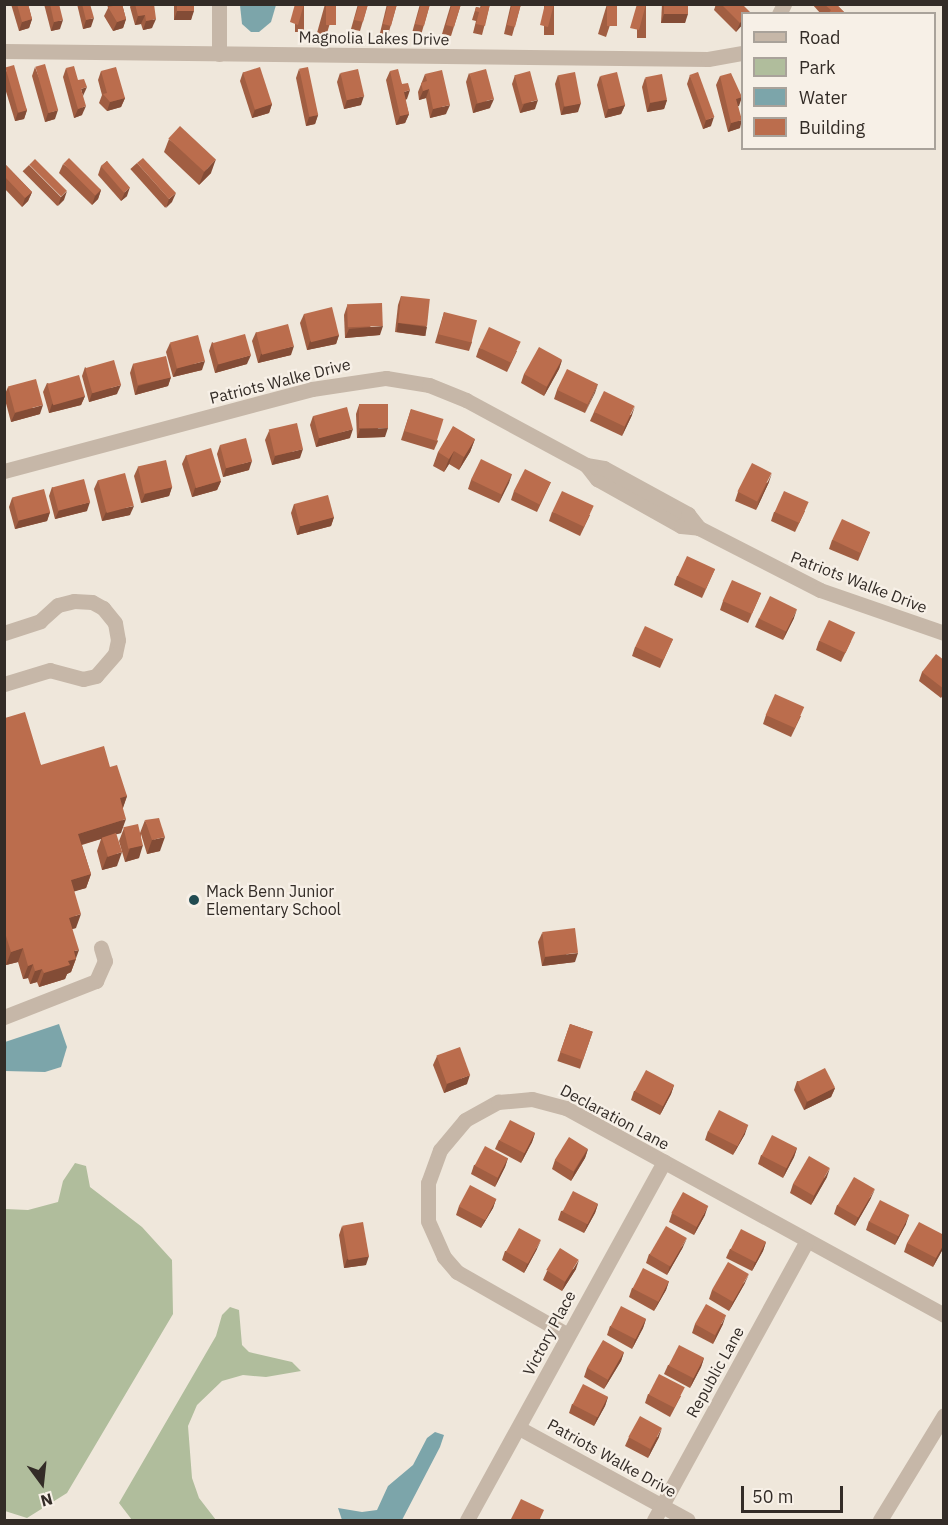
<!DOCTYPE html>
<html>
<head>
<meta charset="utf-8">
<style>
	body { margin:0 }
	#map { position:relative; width:948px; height:1525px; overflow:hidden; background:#efe7db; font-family:"IBM Plex Sans",sans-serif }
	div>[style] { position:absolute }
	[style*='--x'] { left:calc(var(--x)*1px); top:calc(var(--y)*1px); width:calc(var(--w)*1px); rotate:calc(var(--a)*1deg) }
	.green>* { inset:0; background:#b0bd9c }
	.water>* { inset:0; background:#7ca5aa }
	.minor>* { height:15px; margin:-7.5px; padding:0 7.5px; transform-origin:7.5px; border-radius:7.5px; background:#c6b7a8 }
	.wall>* { inset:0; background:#a15e42; transform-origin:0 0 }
	.shaded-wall>* { inset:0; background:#834c36; transform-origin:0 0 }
	.building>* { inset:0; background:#bb6d4d; transform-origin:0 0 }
	.dots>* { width:16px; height:16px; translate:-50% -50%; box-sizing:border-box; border:3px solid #f7f0e7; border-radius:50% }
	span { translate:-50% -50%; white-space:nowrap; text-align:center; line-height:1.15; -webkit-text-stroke:4.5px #f7f0e7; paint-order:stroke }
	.street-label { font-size:16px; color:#332c27 }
	.poi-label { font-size:16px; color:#332c27 }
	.left { translate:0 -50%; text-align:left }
	.frame { position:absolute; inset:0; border:6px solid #332c27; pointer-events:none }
	.legend { position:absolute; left:741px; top:12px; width:195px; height:138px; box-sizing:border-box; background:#f7f0e7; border:2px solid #a9a29a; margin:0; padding:8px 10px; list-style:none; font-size:18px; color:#332c27 }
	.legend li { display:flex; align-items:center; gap:12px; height:30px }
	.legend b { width:30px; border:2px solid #a9a29a }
	.north { position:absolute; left:12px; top:1453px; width:60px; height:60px; -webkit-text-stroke:4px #f7f0e7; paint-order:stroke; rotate:165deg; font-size:16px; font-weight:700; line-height:24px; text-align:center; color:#332c27 }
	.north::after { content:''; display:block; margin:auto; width:21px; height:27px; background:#332c27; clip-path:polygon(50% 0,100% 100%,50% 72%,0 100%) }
	.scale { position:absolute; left:741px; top:1486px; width:102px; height:27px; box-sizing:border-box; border:3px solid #332c27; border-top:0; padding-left:8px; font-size:18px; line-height:21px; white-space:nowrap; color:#332c27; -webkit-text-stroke:4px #f7f0e7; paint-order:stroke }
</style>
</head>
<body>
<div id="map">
	<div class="green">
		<div style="clip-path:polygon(75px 1163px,86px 1166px,90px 1187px,142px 1227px,172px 1260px,173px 1314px,67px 1493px,27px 1518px,5px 1511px,5px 1209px,28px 1210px,58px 1202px,63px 1181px)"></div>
		<div style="clip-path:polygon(230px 1307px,239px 1310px,242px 1345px,249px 1352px,292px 1362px,301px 1371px,266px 1377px,243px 1375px,222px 1381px,197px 1405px,188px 1426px,192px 1478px,199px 1498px,216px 1520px,132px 1520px,119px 1503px,216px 1336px,222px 1315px)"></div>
	</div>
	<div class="water">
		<div style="clip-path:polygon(240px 5px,240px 4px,276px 5px,271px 22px,259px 32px,251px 32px,242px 24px)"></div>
		<div style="clip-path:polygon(59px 1024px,67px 1047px,61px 1067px,45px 1072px,5px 1071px,5px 1042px)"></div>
		<div style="clip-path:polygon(435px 1432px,444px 1435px,440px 1447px,402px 1520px,342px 1520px,338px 1508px,362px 1512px,377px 1510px,388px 1486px,413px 1465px,427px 1438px)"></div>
	</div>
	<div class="minor">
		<div style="--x:219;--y:4;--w:50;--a:90"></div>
		<div style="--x:779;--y:14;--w:11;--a:-63"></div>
		<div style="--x:4;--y:51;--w:704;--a:0.65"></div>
		<div style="--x:708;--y:59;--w:35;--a:-10"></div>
		<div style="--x:586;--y:465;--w:18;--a:52"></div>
		<div style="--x:597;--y:479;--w:96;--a:29.2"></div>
		<div style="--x:681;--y:526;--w:18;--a:6"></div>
		<div style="--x:699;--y:528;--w:136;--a:27.1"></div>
		<div style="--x:820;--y:590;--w:131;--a:19.1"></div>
		<div style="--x:4;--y:471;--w:319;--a:-14.9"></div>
		<div style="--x:312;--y:389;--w:75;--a:-8.5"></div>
		<div style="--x:386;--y:378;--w:44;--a:9.2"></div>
		<div style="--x:429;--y:385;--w:40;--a:22"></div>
		<div style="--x:466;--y:400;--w:136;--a:28.4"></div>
		<div style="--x:586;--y:465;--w:18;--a:9"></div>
		<div style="--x:604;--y:468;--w:96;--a:28.7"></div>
		<div style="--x:688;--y:514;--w:18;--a:52"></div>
		<div style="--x:4;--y:633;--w:38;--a:-18"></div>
		<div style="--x:40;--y:621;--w:24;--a:-42"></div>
		<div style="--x:58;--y:605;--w:16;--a:-14"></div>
		<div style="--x:74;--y:601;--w:18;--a:3"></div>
		<div style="--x:92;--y:602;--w:13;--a:29"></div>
		<div style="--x:103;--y:608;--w:19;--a:51"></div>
		<div style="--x:115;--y:623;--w:17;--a:80"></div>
		<div style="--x:118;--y:640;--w:14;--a:102"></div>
		<div style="--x:115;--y:654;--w:29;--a:131"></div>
		<div style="--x:96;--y:676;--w:13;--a:167"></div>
		<div style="--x:83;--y:679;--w:34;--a:-165"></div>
		<div style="--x:50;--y:670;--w:48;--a:163.1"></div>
		<div style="--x:4;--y:1017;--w:99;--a:-21.4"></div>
		<div style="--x:96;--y:981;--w:22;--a:-66"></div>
		<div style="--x:105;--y:961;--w:14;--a:-107"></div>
		<div style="--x:568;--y:1335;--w:128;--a:-150.4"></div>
		<div style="--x:457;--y:1272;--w:20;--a:-131"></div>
		<div style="--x:444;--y:1257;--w:39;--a:-114"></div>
		<div style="--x:428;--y:1221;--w:38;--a:-90"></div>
		<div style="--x:428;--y:1183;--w:35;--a:-70"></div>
		<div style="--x:440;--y:1150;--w:39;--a:-50"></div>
		<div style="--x:465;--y:1120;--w:38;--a:-29"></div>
		<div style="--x:498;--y:1102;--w:34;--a:-5"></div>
		<div style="--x:532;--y:1099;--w:35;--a:15"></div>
		<div style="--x:566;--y:1108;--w:431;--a:28.7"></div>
		<div style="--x:519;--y:1428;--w:192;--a:28.6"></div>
		<div style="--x:467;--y:1520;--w:409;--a:-61.2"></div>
		<div style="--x:654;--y:1520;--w:318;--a:-61.3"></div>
		<div style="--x:880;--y:1520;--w:123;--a:-58.6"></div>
	</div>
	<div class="wall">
		<div style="clip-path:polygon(11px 4px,28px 4px,32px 19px,29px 28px,19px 31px)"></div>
		<div style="clip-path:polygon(44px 4px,59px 4px,60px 29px,51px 31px)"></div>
		<div style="clip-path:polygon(77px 4px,90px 4px,91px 27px,83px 29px)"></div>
		<div style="clip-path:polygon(107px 4px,122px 4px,126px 19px,123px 28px,113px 31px,104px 16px,108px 8px)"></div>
		<div style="clip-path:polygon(131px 4px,154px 4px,152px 28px,143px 30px,141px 24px,135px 25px,130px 7px)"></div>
		<div style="clip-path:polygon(174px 4px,194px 4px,191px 20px,174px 20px)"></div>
		<div style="left:295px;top:4px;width:9px;height:28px"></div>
		<div style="clip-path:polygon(325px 4px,336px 4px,326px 36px,317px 33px)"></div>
		<div style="clip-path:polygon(358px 4px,368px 4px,360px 31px,351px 29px)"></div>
		<div style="clip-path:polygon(387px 4px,397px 4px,388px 35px,380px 33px)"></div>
		<div style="clip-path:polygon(420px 4px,430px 4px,421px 35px,412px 33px)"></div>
		<div style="clip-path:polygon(451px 4px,461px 4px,451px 36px,442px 34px)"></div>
		<div style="clip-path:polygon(481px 4px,490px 4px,482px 35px,473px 33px,476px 21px,472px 20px,476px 7px,480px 8px)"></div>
		<div style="clip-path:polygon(511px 4px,521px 4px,512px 36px,504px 34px)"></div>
		<div style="left:544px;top:4px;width:10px;height:31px"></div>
		<div style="clip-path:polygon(607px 4px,617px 4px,606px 37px,598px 34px)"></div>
		<div style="left:637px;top:4px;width:9px;height:34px"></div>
		<div style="clip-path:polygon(662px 4px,688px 4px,685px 23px,661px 23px)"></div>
		<div style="clip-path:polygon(716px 4px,742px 4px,742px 25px,736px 32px,714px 10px)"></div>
		<div style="clip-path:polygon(812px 4px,836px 4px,846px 14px,821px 14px)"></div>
		<div style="clip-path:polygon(35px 67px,55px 119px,45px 122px,32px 76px)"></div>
		<div style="clip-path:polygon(5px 68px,27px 110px,24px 119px,15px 121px,4px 85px)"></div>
		<div style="clip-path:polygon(66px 68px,83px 96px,82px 115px,74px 118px,63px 77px)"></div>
		<div style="clip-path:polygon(299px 69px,318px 115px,315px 124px,306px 126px,296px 78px)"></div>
		<div style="clip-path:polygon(101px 71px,125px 98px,121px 107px,107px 111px,99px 103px,102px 95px,98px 80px)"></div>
		<div style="clip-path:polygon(390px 71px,402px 84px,407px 99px,405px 100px,409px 114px,405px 123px,396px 125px,386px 80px)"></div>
		<div style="clip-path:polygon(243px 72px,272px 104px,269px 113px,252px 118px,240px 81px)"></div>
		<div style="clip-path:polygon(340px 73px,361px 105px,344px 109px,337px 82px)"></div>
		<div style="clip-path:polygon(469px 73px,490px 108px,473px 113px,466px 82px)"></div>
		<div style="clip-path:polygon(425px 74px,446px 114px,430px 118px,426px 98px,419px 100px,418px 92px)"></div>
		<div style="clip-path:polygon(515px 75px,535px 109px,520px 113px,512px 84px)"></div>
		<div style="clip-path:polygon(558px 75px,578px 112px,561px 115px,555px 84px)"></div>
		<div style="clip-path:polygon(690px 75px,711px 126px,703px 129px,687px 84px)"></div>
		<div style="clip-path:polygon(600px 76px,625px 105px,621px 114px,605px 118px,597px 85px)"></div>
		<div style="clip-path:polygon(720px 76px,742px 97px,738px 106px,740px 128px,728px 132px,716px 85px)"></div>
		<div style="clip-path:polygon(645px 78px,667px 100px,664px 109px,647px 112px,642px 87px)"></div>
		<div style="clip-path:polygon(169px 139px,211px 173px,199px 185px,164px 152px)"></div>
		<div style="clip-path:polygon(107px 161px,127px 196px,121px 201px,98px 175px,101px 166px)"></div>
		<div style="clip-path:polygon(4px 163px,32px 192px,28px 201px,22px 207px,4px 188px)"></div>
		<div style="left:137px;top:163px;width:52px;height:9px;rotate:48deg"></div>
		<div style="clip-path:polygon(63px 164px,101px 190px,98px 199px,92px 205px,59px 173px)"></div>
		<div style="left:29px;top:165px;width:49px;height:9px;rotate:45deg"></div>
		<div style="clip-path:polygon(401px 296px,427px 327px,424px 336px,395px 332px,398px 305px)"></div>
		<div style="clip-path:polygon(347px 306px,380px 335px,345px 338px,344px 315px)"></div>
		<div style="clip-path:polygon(444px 312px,472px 342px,469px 351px,435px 343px)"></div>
		<div style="clip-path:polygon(304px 314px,339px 335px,336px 344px,307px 350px,300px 323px)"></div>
		<div style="clip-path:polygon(256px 332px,291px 355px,258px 363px,252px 341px)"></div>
		<div style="clip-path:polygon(212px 342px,247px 364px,215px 373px,209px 351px)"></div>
		<div style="clip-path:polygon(170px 343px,202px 370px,173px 377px,166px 352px)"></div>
		<div style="clip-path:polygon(479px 348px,517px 351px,507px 372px,476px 357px)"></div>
		<div style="clip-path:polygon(562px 360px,559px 369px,544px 396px,521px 383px,524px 374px)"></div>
		<div style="clip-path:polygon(133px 364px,171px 377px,168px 386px,135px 395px,130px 373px)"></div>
		<div style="clip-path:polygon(85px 367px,117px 394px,89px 402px,82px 376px)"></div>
		<div style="clip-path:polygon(47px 383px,85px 396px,81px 405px,49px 413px,43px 392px)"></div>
		<div style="clip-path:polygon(598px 384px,585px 413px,554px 399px,557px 390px)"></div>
		<div style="clip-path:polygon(8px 387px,40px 414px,11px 422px,4px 396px)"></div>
		<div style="clip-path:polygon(359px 405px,385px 437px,357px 438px,356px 414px)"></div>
		<div style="clip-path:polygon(411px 409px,438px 441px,434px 450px,401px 440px)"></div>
		<div style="clip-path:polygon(594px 412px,632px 415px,622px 436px,590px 421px)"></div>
		<div style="clip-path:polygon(313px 416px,350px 438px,316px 447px,310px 425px)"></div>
		<div style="clip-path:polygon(269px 431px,300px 458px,272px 465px,265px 440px)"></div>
		<div style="clip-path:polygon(475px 439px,470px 452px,459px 470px,449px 464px,444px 472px,433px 466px,438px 452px)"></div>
		<div style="clip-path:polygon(220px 445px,249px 470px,223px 477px,217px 454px)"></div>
		<div style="clip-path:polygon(186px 455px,221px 481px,217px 490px,192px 497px,182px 464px)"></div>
		<div style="clip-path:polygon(138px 467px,172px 487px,169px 496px,141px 503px,134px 476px)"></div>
		<div style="clip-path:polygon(512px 474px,499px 503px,468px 489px,471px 480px)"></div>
		<div style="clip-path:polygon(98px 480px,130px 515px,102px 521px,94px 489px)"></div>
		<div style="clip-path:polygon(551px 482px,537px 512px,511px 500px,514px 491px)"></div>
		<div style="clip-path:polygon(769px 482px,756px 510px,735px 501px,738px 492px)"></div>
		<div style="clip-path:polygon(52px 487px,87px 511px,55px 519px,49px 496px)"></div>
		<div style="clip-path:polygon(12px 498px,50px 512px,47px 521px,15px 529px,9px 507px)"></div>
		<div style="clip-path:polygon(294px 504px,334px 517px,331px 526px,297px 535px,291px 513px)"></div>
		<div style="clip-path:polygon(805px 511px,795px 532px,771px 521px,774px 512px)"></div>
		<div style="clip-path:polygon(552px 512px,590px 515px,580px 536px,549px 521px)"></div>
		<div style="clip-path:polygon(870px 532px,858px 561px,829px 549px,832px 540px)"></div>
		<div style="clip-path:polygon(715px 569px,702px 598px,674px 585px,677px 576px)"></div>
		<div style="clip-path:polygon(761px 593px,748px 623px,720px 610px,723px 601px)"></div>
		<div style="clip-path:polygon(759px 618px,794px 618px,783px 640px,755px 627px)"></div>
		<div style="clip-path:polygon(673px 639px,660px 668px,632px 656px,635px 647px)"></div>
		<div style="clip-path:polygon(819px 641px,851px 641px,841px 662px,816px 650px)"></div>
		<div style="clip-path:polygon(944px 660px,944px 694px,941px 698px,919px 681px,922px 672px)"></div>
		<div style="clip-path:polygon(4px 715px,5px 718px,41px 765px,110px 767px,127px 796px,123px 808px,121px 833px,116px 834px,117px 866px,102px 870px,97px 851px,101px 839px,82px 845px,91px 874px,86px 888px,74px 891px,76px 928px,72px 929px,76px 959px,71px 972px,67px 974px,65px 979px,39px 987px,37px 982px,30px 984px,28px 978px,23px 979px,18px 962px,6px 965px,4px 960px)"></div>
		<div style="clip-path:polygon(766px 715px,801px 716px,791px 737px,763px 724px)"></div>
		<div style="clip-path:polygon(145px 820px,160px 851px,147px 854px,141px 834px,139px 858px,125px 862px,119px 841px,124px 828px,140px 833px)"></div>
		<div style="clip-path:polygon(542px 933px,575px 962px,542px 966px,538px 942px)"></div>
		<div style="left:570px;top:1024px;width:24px;height:39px;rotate:19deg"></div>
		<div style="clip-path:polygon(437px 1056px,467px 1084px,444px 1093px,433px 1065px)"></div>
		<div style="clip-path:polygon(797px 1081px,835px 1088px,831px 1097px,804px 1110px,794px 1090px)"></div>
		<div style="clip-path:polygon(674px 1085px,671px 1094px,660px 1115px,631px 1100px,634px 1091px)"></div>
		<div style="clip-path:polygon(708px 1131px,745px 1134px,733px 1155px,705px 1140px)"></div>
		<div style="clip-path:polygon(535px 1133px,532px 1142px,521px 1163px,495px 1149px,499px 1140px)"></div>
		<div style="clip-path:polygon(797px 1148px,794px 1157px,783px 1178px,758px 1164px,761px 1155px)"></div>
		<div style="clip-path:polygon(588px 1149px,585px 1158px,571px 1181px,552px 1169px,555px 1160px)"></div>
		<div style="clip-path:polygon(508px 1158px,505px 1167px,495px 1187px,471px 1174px,474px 1165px)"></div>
		<div style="clip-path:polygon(827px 1177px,811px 1205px,790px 1193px,793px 1184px)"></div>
		<div style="clip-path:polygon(871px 1198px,855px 1226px,834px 1214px,837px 1205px)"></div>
		<div style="clip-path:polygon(496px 1199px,493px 1208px,481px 1228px,456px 1215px,459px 1206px)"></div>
		<div style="clip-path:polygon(598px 1204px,595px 1213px,584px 1233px,558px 1220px,561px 1211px)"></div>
		<div style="clip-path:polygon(672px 1213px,705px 1215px,694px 1235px,669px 1222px)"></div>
		<div style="clip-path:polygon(869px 1221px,906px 1224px,895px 1245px,866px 1230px)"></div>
		<div style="clip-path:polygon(342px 1226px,366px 1265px,344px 1268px,339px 1235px)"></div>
		<div style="clip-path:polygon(766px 1242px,763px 1251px,752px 1271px,726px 1258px,730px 1249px)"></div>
		<div style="clip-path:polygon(907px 1243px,944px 1247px,933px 1267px,904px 1252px)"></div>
		<div style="clip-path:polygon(683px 1247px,667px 1275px,646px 1263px,649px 1254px)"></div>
		<div style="clip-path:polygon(537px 1249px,524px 1273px,502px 1260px,505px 1251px)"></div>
		<div style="clip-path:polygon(576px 1269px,562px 1291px,543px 1280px,547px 1271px)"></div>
		<div style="clip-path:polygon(669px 1281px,666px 1290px,654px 1311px,629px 1297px,632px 1288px)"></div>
		<div style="clip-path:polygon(745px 1283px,729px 1311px,709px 1299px,712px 1290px)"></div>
		<div style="clip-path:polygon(646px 1319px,643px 1328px,632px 1349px,607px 1335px,610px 1326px)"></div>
		<div style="clip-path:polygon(695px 1324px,723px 1324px,713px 1344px,692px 1333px)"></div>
		<div style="clip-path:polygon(624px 1352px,621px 1361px,604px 1389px,584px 1377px,587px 1368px)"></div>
		<div style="clip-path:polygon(704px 1358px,701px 1367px,690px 1388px,664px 1374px,668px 1365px)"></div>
		<div style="clip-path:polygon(648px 1394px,681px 1396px,670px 1417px,645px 1403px)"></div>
		<div style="clip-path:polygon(608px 1397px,605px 1406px,594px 1426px,569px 1413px,572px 1404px)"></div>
		<div style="clip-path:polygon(629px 1437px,659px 1437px,648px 1458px,625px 1446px)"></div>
	</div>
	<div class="shaded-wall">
		<div style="clip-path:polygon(177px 11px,194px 11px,191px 20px,174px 20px)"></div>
		<div style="clip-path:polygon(664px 14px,688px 14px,685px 23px,661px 23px)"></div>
		<div style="clip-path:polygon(145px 15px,141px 24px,135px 25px,138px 16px)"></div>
		<div style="clip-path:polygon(94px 18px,91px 27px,83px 29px,86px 20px)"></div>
		<div style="clip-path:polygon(32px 19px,29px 28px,19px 31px,22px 22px)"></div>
		<div style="clip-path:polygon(126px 19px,123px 28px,113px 31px,117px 22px)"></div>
		<div style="clip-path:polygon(156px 19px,152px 28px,143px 30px,146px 21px)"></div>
		<div style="clip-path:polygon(63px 20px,60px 29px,51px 31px,54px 22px)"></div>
		<div style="clip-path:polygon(742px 20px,742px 25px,736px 32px,740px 23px)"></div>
		<div style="clip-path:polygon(87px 87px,83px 96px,81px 89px)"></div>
		<div style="clip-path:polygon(429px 89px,426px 98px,419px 100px,423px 91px)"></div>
		<div style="clip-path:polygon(410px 90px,407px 99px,400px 101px,404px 92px)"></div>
		<div style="clip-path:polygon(364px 96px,361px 105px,344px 109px,347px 100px)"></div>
		<div style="clip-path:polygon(742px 97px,739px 106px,732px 108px,736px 99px)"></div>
		<div style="clip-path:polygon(125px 98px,121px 107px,107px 111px,110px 102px)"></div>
		<div style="clip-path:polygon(494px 99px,490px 108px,473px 113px,476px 104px)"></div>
		<div style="clip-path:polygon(538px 100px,535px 109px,520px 113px,524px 104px)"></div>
		<div style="clip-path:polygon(667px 100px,664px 109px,647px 112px,650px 103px)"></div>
		<div style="clip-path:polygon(581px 103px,578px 112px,561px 115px,564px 106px)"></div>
		<div style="clip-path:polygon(272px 104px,269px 113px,252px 118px,255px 109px)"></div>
		<div style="clip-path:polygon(450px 105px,446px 114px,430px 118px,433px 109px)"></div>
		<div style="clip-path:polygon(625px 105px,621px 114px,605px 118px,608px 109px)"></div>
		<div style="clip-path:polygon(86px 106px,82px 115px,74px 118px,78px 109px)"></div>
		<div style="clip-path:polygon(27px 110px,24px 119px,15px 121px,18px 112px)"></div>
		<div style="clip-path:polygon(58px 110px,55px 119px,45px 122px,48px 113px)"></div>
		<div style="clip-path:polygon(409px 114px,405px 123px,396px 125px,400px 116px)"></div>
		<div style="clip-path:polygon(318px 115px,315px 124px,306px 126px,309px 117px)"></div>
		<div style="clip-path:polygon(714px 117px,711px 126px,703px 129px,706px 120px)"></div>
		<div style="clip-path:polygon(742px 120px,740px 128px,728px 132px,731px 123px)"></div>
		<div style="clip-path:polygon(216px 159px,211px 173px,199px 185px,204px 172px)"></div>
		<div style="clip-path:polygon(130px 187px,127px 196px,121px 201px,125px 192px)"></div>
		<div style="clip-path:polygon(101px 190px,98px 199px,92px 205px,95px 196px)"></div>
		<div style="clip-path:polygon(67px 191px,64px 200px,58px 206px,61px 197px)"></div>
		<div style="clip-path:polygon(32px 192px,28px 201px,22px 207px,25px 198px)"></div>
		<div style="clip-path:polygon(176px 193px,172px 202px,166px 208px,169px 199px)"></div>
		<div style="left:398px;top:323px;width:29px;height:9px;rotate:8deg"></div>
		<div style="clip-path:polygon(383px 326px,380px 335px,345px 338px,349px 329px)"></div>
		<div style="clip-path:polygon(339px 335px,336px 344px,307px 350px,310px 341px)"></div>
		<div style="clip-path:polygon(294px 346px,291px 355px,258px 363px,261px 354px)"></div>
		<div style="clip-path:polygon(251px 355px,247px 364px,215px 373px,218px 364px)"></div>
		<div style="clip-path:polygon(562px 360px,559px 369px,544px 396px,547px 387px)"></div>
		<div style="clip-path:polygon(205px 361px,202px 370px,173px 377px,177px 368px)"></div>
		<div style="clip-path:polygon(171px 377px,168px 386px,135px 395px,138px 386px)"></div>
		<div style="clip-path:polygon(598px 384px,595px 393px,585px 413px,589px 404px)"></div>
		<div style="clip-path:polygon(121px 385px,117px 394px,89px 402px,92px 393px)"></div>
		<div style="clip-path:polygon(85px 396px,81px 405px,49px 413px,52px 404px)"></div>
		<div style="clip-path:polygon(43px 405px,40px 414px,11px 422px,15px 413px)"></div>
		<div style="clip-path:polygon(635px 406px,632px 415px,622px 436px,625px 427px)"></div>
		<div style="clip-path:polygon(388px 428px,385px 437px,357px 438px,360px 429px)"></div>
		<div style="clip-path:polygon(353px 429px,350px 438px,316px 447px,319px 438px)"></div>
		<div style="clip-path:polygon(475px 439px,470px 452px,459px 470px,464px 457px)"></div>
		<div style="clip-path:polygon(303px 449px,300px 458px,272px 465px,275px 456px)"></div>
		<div style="clip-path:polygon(454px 451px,449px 464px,444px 472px,449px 459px)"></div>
		<div style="clip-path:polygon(252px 461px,249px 470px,223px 477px,226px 468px)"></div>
		<div style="clip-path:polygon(772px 473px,769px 482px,756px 510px,759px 501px)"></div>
		<div style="clip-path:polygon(512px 474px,509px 483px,499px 503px,502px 494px)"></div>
		<div style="clip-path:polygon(221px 481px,217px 490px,192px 497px,195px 488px)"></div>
		<div style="clip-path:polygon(172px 487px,169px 496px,141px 503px,145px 494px)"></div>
		<div style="clip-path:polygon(90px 502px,87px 511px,55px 519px,59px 510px)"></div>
		<div style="clip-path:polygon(134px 506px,130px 515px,102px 521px,106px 512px)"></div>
		<div style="clip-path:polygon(50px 512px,47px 521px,15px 529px,19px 520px)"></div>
		<div style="clip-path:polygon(334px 517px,331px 526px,297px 535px,300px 526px)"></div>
		<div style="clip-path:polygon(797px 609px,794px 618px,783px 640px,786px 631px)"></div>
		<div style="clip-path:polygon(127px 796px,122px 810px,120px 798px)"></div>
		<div style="clip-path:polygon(126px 819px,121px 833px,73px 847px,78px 834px)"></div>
		<div style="clip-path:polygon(165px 837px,160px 851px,147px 854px,152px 840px)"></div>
		<div style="clip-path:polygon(143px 845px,139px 858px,125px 862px,130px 848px)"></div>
		<div style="clip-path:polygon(122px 852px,117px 866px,102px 870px,107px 857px)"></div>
		<div style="clip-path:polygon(91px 874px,86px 888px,66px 894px,71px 880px)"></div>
		<div style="clip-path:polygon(81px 914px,76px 928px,64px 931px,69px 918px)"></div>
		<div style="clip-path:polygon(23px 948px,18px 962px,6px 965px,11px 952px)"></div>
		<div style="clip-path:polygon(79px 950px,71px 972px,67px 974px,65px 979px,39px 987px,44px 973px,74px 951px)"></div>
		<div style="clip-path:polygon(578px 953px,575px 962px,542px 966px,545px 957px)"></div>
		<div style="clip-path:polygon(33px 964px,28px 978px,23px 979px,28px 966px)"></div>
		<div style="clip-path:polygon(42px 969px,37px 982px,30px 984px,35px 971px)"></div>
		<div style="clip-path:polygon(470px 1075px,467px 1084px,444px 1093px,447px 1084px)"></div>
		<div style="clip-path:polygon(674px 1085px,671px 1094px,660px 1115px,663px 1106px)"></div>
		<div style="clip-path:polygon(835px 1088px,831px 1097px,804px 1110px,807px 1101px)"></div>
		<div style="clip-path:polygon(748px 1125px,745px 1134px,733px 1155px,737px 1146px)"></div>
		<div style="clip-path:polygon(535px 1133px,532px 1142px,521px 1163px,524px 1154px)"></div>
		<div style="clip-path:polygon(797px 1148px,794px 1157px,783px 1178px,786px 1169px)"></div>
		<div style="clip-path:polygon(588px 1149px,585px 1158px,571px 1181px,574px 1172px)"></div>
		<div style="clip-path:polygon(508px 1158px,505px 1167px,495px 1187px,498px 1178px)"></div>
		<div style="clip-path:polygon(830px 1168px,827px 1177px,811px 1205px,814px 1196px)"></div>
		<div style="clip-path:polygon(875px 1189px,871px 1198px,855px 1226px,858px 1217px)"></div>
		<div style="clip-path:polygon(496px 1199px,493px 1208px,481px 1228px,485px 1219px)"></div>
		<div style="clip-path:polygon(598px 1204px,595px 1213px,584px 1233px,587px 1224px)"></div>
		<div style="clip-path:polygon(708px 1206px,705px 1215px,694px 1235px,697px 1226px)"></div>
		<div style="clip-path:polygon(909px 1215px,906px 1224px,895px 1245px,898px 1236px)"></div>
		<div style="clip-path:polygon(687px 1238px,683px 1247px,667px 1275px,670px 1266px)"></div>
		<div style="clip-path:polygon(541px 1240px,537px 1249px,524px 1273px,527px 1264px)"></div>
		<div style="clip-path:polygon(766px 1242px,763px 1251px,752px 1271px,755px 1262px)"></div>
		<div style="clip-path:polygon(944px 1244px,944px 1247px,933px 1267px,936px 1258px)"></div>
		<div style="clip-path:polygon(369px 1256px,366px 1265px,344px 1268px,347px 1259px)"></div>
		<div style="clip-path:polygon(579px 1260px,576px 1269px,562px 1291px,565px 1282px)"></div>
		<div style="clip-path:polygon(749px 1274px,745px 1283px,729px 1311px,733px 1302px)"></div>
		<div style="clip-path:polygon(669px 1281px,666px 1290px,654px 1311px,658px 1302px)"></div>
		<div style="clip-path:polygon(726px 1315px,723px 1324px,713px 1344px,716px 1335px)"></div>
		<div style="clip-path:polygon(646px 1319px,643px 1328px,632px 1349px,635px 1340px)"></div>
		<div style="clip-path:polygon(624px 1352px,621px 1361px,604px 1389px,608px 1380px)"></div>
		<div style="clip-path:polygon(704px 1358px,701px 1367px,690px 1388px,693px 1379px)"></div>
		<div style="clip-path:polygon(608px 1397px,605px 1406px,594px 1426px,597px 1417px)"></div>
		<div style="clip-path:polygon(662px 1428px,659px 1437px,648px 1458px,651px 1449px)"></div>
	</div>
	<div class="building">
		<div style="clip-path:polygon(17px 4px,28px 4px,32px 19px,22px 22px)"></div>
		<div style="clip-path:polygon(50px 4px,59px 4px,63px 20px,54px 22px)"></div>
		<div style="clip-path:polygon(82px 4px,90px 4px,94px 18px,86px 20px)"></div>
		<div style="clip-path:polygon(113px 4px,122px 4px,126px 19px,117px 22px,108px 7px,113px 6px)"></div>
		<div style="clip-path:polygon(135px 4px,154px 4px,156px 19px,146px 21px,145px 15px,138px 16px)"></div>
		<div style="left:177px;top:4px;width:17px;height:7px"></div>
		<div style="clip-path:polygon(295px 4px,304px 4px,298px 25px,290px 22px)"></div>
		<div style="left:326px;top:4px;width:10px;height:21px"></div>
		<div style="clip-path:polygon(359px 4px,368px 4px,363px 22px,354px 20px)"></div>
		<div style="clip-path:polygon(388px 4px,397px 4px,391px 26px,383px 24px)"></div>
		<div style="clip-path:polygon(421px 4px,430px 4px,424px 26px,415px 24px)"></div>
		<div style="clip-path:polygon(452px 4px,461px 4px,454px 27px,446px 25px)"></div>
		<div style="clip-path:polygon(482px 4px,490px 4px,485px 26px,476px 24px,479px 12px,475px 11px,476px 7px,481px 8px)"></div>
		<div style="clip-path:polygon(512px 4px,521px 4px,515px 27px,507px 25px)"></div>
		<div style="clip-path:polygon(545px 4px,554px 4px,548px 27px,540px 25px)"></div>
		<div style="left:607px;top:4px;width:10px;height:22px"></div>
		<div style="clip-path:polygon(637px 4px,646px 4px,639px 30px,630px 28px)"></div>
		<div style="left:664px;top:4px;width:24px;height:10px"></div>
		<div style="clip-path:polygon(721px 4px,742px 4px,750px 12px,749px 14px,742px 14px,742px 20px,740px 23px)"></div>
		<div style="clip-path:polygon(824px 4px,836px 4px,846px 14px,828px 14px,831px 10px)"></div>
		<div style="left:45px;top:64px;width:48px;height:10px;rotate:74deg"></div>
		<div style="left:14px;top:65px;width:47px;height:9px;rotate:74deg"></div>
		<div style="clip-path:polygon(74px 66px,78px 80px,84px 79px,87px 87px,81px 89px,86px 106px,78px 109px,66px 68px)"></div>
		<div style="clip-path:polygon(116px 67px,125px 98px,110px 102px,103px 94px,107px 93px,101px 71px)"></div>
		<div style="left:260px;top:67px;width:39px;height:18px;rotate:72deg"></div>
		<div style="left:308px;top:67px;width:49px;height:9px;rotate:78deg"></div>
		<div style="left:358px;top:69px;width:28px;height:18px;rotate:77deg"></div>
		<div style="clip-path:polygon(398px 69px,402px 84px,408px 83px,410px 90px,404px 92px,409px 114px,400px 116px,390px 71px)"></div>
		<div style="left:486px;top:69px;width:31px;height:17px;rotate:75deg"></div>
		<div style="clip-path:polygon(442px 70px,450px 105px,433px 109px,429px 89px,423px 91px,421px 83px,427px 81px,425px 74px)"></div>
		<div style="left:530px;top:71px;width:30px;height:16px;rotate:75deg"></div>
		<div style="left:575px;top:72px;width:32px;height:17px;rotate:79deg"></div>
		<div style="left:617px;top:72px;width:34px;height:17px;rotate:76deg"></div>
		<div style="left:698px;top:72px;width:48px;height:9px;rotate:70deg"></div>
		<div style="clip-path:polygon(731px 73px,742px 97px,736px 99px,742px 120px,731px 123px,720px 76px)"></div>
		<div style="left:662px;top:74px;width:26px;height:17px;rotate:79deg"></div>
		<div style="left:180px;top:126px;width:49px;height:17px;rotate:43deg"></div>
		<div style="left:69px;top:158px;width:45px;height:8px;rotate:45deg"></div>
		<div style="clip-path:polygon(143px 158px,176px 193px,169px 199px,137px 163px)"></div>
		<div style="left:35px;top:159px;width:45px;height:8px;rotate:45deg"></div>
		<div style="left:107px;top:161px;width:35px;height:8px;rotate:49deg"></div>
		<div style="clip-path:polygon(4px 163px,32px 192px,25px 198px,4px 176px)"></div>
		<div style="left:401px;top:296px;width:29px;height:27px;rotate:6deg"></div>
		<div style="left:382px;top:303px;width:23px;height:35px;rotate:88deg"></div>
		<div style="left:332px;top:307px;width:29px;height:29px;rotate:76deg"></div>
		<div style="left:444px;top:312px;width:34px;height:23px;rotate:14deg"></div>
		<div style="left:288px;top:324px;width:23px;height:33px;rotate:75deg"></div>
		<div style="left:489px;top:327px;width:35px;height:23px;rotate:25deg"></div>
		<div style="left:245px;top:334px;width:22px;height:34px;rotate:74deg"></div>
		<div style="left:198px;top:335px;width:27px;height:29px;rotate:75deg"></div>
		<div style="left:539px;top:347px;width:26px;height:31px;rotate:29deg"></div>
		<div style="left:166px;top:356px;width:22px;height:34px;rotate:77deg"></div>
		<div style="left:114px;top:360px;width:26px;height:30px;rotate:74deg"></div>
		<div style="left:567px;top:369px;width:34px;height:23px;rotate:26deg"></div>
		<div style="left:79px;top:375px;width:22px;height:33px;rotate:74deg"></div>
		<div style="left:36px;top:379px;width:27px;height:29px;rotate:75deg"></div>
		<div style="left:604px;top:391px;width:34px;height:23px;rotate:26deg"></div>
		<div style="left:388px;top:404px;width:24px;height:29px;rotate:90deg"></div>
		<div style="left:347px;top:407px;width:23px;height:35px;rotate:75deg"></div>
		<div style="left:411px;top:409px;width:34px;height:23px;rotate:17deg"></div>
		<div style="left:297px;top:423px;width:27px;height:29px;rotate:77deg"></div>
		<div style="clip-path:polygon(453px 426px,475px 439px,464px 457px,454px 451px,449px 459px,438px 452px)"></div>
		<div style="left:246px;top:438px;width:24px;height:27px;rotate:75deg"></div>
		<div style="left:211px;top:448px;width:34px;height:26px;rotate:73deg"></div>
		<div style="left:481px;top:459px;width:34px;height:23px;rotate:26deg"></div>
		<div style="left:166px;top:460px;width:28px;height:29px;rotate:77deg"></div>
		<div style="left:752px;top:463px;width:22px;height:32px;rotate:27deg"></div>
		<div style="left:525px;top:469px;width:29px;height:25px;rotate:27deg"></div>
		<div style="left:125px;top:473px;width:34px;height:28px;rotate:75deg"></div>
		<div style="left:84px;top:479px;width:24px;height:33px;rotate:75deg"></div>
		<div style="left:44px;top:489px;width:24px;height:33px;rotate:75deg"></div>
		<div style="left:562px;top:491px;width:35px;height:23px;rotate:25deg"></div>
		<div style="left:784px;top:491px;width:27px;height:23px;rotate:24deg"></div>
		<div style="left:328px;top:495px;width:23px;height:35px;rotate:75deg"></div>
		<div style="left:842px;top:519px;width:31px;height:23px;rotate:25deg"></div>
		<div style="left:687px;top:556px;width:31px;height:22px;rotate:25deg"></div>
		<div style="left:732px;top:580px;width:32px;height:23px;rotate:24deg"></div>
		<div style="left:770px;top:596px;width:30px;height:25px;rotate:26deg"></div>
		<div style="left:829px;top:620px;width:29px;height:23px;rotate:25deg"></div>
		<div style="left:645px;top:626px;width:31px;height:23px;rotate:25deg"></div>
		<div style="clip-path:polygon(936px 654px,944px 660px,944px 689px,922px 672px)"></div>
		<div style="left:775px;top:694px;width:32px;height:23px;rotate:24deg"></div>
		<div style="clip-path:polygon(25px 712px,41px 765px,104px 746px,110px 767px,117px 765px,127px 796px,120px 798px,126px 819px,78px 834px,91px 874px,71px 880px,81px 914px,69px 918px,79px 950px,74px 951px,76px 959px,68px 961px,70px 965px,44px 973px,42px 969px,35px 971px,33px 964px,28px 966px,23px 948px,11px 952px,6px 936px,4px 936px,4px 715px,5px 718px)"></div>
		<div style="clip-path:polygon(159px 818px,165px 837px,152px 840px,145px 820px)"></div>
		<div style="left:138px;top:824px;width:22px;height:15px;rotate:77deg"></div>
		<div style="left:116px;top:833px;width:20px;height:15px;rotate:72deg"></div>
		<div style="left:575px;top:928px;width:25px;height:33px;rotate:83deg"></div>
		<div style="left:570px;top:1024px;width:24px;height:30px;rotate:19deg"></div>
		<div style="left:460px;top:1047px;width:30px;height:25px;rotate:70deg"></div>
		<div style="left:825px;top:1068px;width:22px;height:31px;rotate:63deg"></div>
		<div style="left:646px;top:1070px;width:32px;height:24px;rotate:28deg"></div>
		<div style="left:719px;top:1110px;width:33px;height:24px;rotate:27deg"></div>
		<div style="left:510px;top:1120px;width:28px;height:23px;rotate:27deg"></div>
		<div style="left:772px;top:1135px;width:28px;height:23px;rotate:27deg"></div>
		<div style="left:569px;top:1137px;width:22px;height:27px;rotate:32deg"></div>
		<div style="left:485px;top:1146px;width:26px;height:22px;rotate:28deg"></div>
		<div style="left:809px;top:1156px;width:24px;height:32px;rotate:30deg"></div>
		<div style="left:854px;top:1177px;width:24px;height:33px;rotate:30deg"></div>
		<div style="left:470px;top:1185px;width:30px;height:24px;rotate:28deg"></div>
		<div style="left:573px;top:1191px;width:28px;height:23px;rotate:27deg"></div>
		<div style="left:683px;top:1192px;width:29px;height:24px;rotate:29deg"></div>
		<div style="left:880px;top:1200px;width:33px;height:24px;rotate:27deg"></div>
		<div style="left:363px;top:1222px;width:35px;height:21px;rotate:80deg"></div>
		<div style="clip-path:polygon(919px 1222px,944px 1235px,944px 1244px,936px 1258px,907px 1243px)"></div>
		<div style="left:666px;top:1226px;width:24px;height:33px;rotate:30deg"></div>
		<div style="left:519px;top:1228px;width:25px;height:27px;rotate:29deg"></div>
		<div style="left:741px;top:1229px;width:28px;height:23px;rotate:27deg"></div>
		<div style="left:560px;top:1248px;width:22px;height:26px;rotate:32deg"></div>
		<div style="left:728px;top:1262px;width:24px;height:32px;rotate:30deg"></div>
		<div style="left:643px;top:1268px;width:29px;height:23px;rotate:27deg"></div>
		<div style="left:706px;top:1304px;width:23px;height:23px;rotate:29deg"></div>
		<div style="left:621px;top:1306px;width:28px;height:23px;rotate:27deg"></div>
		<div style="left:603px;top:1340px;width:24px;height:32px;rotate:30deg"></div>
		<div style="left:679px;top:1345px;width:28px;height:23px;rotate:27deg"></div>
		<div style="left:659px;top:1374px;width:29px;height:23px;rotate:27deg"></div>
		<div style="left:583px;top:1384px;width:28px;height:23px;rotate:27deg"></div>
		<div style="left:640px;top:1416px;width:25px;height:24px;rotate:29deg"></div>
		<div style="clip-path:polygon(521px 1499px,544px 1510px,539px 1521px,510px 1521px)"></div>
	</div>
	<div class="dots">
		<div style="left:194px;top:900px;background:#214b51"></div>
	</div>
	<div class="street-label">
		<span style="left:374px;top:38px;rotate:1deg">Magnolia Lakes Drive</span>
		<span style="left:280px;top:381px;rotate:-14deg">Patriots Walke Drive</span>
		<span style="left:859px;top:582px;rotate:21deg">Patriots Walke Drive</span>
		<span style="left:615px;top:1117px;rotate:28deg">Declaration Lane</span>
		<span style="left:549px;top:1333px;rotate:-62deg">Victory Place</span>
		<span style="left:715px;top:1372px;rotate:-61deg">Republic Lane</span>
		<span style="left:612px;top:1458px;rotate:29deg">Patriots Walke Drive</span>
	</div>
	<div class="poi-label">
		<span class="left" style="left:206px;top:900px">Mack Benn Junior<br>Elementary School</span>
	</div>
	<div class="frame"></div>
	<ul class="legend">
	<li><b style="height:8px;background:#c6b7a8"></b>Road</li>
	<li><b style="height:16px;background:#b0bd9c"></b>Park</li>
	<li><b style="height:16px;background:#7ca5aa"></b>Water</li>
	<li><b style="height:16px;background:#bb6d4d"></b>Building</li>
	</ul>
	<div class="north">N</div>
	<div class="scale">50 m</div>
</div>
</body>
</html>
